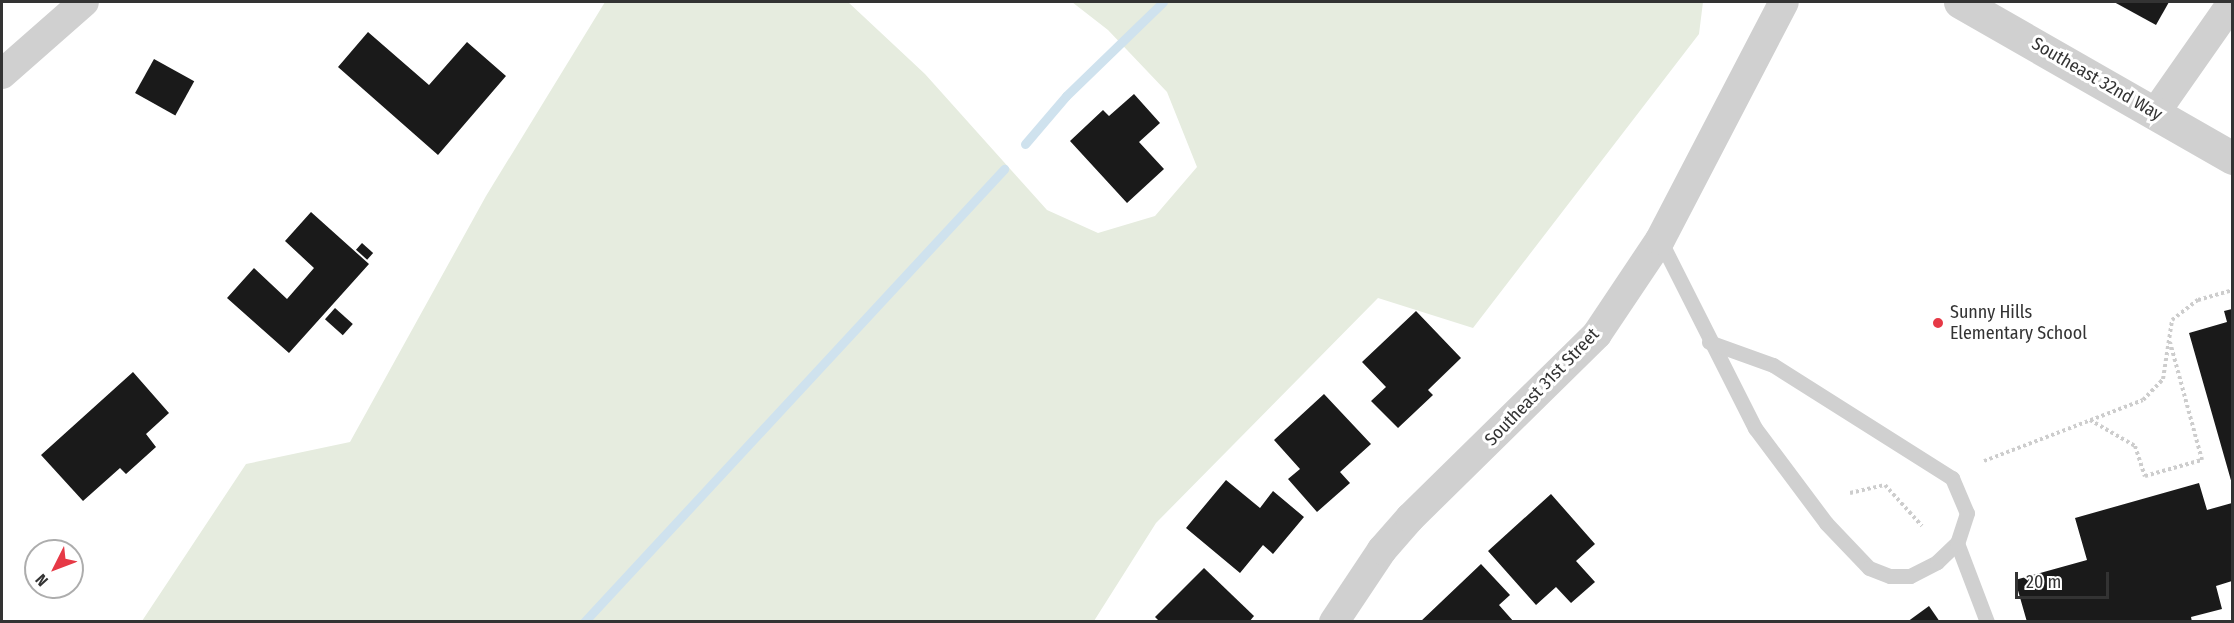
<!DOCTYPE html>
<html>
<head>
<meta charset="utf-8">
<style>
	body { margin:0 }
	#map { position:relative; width:2234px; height:623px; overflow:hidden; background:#fff; font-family:"Fira Sans Condensed",sans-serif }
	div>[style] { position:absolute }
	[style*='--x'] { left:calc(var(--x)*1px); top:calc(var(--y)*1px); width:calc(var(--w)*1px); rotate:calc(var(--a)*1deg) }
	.green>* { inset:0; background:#e6ecdf }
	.stream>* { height:9px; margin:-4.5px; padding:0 4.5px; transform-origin:4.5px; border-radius:4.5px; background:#cfe2ee }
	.building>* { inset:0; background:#1a1a1a; transform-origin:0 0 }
	.path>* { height:4px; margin-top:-2px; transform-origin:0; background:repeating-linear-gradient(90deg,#cdcdcd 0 3px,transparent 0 6px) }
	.service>* { height:15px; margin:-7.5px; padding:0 7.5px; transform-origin:7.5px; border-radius:7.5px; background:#d0d0d0 }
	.minor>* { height:30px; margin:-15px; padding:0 15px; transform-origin:15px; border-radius:15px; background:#d0d0d0 }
	.tertiary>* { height:33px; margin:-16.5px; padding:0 16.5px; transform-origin:16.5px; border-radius:16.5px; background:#d0d0d0 }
	.dots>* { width:16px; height:16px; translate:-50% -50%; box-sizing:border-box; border:3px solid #fff; border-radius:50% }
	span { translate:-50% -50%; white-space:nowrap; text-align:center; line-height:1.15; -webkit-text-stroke:6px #fff; paint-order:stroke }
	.street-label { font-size:18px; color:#333 }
	.poi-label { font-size:18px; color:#333 }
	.left { translate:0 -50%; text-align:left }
	.frame { position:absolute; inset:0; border:3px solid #333; pointer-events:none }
	.north { position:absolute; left:24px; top:539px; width:60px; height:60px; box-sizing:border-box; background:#fff; border:2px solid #adadad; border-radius:50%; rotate:228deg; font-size:16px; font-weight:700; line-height:24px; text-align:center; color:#333 }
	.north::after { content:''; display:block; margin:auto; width:21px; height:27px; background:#e63946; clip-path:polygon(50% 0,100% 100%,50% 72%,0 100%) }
	.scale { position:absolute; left:2015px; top:572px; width:94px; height:27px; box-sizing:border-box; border:3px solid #333; border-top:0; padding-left:8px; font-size:18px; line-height:21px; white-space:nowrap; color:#333; -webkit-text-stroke:4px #fff; paint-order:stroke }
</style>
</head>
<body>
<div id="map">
	<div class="green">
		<div style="clip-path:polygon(605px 2px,848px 2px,925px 74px,1047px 210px,1098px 233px,1155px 216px,1197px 167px,1167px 92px,1108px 30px,1072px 2px,1703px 2px,1699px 34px,1473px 328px,1378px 298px,1156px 523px,1094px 621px,142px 621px,246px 464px,350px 442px,486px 196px)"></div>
	</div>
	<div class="stream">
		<div style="--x:1025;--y:144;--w:63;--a:-49.5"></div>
		<div style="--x:1066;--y:96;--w:135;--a:-44.1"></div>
		<div style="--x:584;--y:622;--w:618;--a:-47.16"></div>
	</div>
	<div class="building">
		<div style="clip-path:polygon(2114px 2px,2169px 2px,2156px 25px)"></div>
		<div style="clip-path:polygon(368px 32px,429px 85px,467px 42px,506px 76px,438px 155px,338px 67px)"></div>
		<div style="left:154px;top:59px;width:46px;height:39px;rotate:29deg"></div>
		<div style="clip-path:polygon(1134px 94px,1160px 123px,1139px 142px,1164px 169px,1127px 203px,1070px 141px,1103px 110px,1109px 116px)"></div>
		<div style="clip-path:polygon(311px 212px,369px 264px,289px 353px,227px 298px,254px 268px,287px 299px,314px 268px,285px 241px)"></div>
		<div style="left:362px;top:243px;width:15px;height:9px;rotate:42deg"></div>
		<div style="left:335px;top:308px;width:24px;height:15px;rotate:42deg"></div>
		<div style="clip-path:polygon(2232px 309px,2232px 484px,2189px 333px,2227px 322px,2224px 311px)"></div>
		<div style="clip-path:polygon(1416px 311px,1461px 358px,1428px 390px,1433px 395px,1398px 428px,1371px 401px,1386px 387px,1362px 362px)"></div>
		<div style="clip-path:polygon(133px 372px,169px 413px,146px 434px,156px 447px,126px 474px,120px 468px,83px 501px,41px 455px)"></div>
		<div style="clip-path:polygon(1324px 394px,1371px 444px,1340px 472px,1350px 483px,1317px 512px,1288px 479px,1300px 469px,1274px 440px)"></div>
		<div style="clip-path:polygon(1226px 480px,1260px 508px,1273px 491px,1304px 517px,1273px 554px,1263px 545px,1240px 573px,1186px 528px)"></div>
		<div style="clip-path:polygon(2199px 483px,2207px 510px,2232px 503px,2232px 581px,2216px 586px,2222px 609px,2191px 617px,2192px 622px,2027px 622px,2015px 580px,2087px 560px,2075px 518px)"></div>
		<div style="clip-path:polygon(1551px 494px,1595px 544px,1576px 561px,1595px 582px,1571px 603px,1556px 587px,1536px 605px,1488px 551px)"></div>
		<div style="clip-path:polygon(1481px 564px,1510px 595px,1499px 605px,1514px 622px,1420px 622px)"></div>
		<div style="clip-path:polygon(1204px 568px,1254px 616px,1249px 622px,1160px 622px,1155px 617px)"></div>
		<div style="clip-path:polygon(1929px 606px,1940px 622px,1907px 622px)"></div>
	</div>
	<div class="path">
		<div style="--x:2090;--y:420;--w:52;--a:30"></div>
		<div style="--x:2135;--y:446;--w:32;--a:72"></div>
		<div style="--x:2145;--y:476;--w:59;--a:-15.7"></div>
		<div style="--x:2202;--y:460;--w:122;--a:-105.2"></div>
		<div style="--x:1984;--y:461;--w:170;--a:-21"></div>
		<div style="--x:2143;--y:400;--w:29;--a:-46"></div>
		<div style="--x:2163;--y:379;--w:60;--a:-81.3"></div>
		<div style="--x:2172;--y:320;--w:33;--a:-38"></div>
		<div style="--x:2198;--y:300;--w:35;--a:-16"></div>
		<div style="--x:1850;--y:493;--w:36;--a:-13"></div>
		<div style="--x:1885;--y:485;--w:55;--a:47.9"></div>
	</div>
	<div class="service">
		<div style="--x:1660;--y:240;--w:211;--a:63.2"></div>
		<div style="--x:1755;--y:428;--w:119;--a:53.2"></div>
		<div style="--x:1826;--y:523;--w:62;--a:46.3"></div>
		<div style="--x:1869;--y:568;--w:22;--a:21"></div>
		<div style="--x:1890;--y:576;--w:20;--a:0"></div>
		<div style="--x:1910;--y:576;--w:30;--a:-27"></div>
		<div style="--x:1937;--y:562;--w:28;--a:-44"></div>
		<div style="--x:1957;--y:543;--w:85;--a:69.2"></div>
		<div style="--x:1709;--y:342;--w:68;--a:19.8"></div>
		<div style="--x:1773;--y:365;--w:212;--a:32.3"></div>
		<div style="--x:1952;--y:478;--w:38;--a:67"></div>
		<div style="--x:1967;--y:513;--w:32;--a:108"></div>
	</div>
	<div class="minor">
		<div style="--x:2;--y:74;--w:109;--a:-41.3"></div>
		<div style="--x:2155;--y:113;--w:134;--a:-55"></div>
		<div style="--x:1334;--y:622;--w:87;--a:-56.3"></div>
		<div style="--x:1382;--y:550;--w:43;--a:-48.8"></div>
		<div style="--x:1410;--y:518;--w:262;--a:-44.5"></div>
		<div style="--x:1597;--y:334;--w:113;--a:-56.2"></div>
		<div style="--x:1660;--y:240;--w:268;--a:-62.5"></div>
	</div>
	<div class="tertiary">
		<div style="--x:1960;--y:2;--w:314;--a:29.8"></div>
	</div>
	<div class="dots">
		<div style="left:1938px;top:323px;background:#e63946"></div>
	</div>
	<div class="street-label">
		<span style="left:2097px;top:79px;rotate:30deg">Southeast 32nd Way</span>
		<span style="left:1542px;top:387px;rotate:-46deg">Southeast 31st Street</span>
	</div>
	<div class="poi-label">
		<span class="left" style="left:1950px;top:323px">Sunny Hills<br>Elementary School</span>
	</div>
	<div class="frame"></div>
	<div class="north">N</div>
	<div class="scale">20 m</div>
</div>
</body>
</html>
